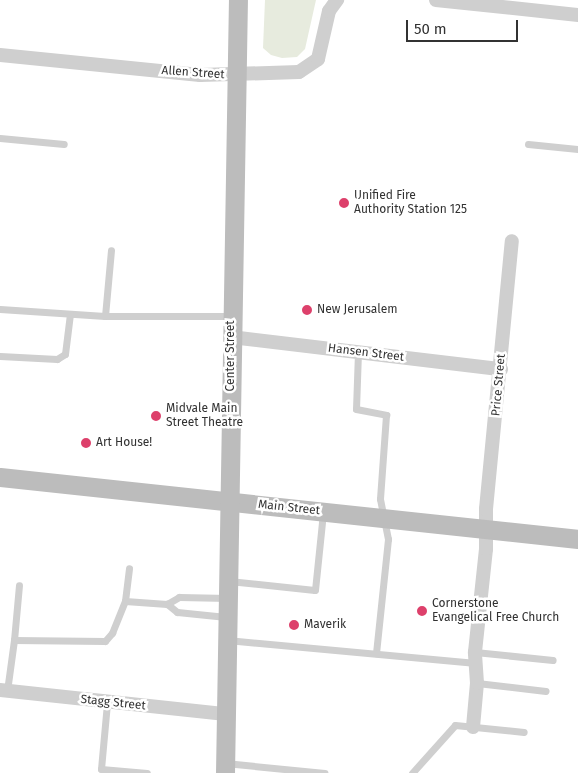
<!DOCTYPE html>
<html>
<head>
<meta charset="utf-8">
<style>
	body { margin:0 }
	#map { position:relative; width:578px; height:773px; overflow:hidden; background:#fff; font-family:"Fira Sans",sans-serif }
	div>[style] { position:absolute }
	[style*='--x'] { left:calc(var(--x)*1px); top:calc(var(--y)*1px); width:calc(var(--w)*1px); rotate:calc(var(--a)*1deg) }
	.green>* { inset:0; background:#e7ebde }
	.lane>* { height:7px; margin:-3.5px; padding:0 3.5px; transform-origin:3.5px; border-radius:3.5px; background:#cfcfcf }
	.street>* { height:14px; margin:-7px; padding:0 7px; transform-origin:7px; border-radius:7px; background:#cfcfcf }
	.secondary>* { height:19px; margin:-9.5px; padding:0 9.5px; transform-origin:9.5px; border-radius:9.5px; background:#bcbcbc }
	.dots>* { width:14px; height:14px; translate:-50% -50%; box-sizing:border-box; border:2px solid #fff; border-radius:50% }
	span { translate:-50% -50%; white-space:nowrap; text-align:center; line-height:1.15; -webkit-text-stroke:5px #fff; paint-order:stroke }
	.street-label { font-size:12px; color:#323232 }
	.poi-label { font-size:12px; color:#323232 }
	.left { translate:0 -50%; text-align:left }
	.scale { position:absolute; left:406px; top:20px; width:112px; height:22px; box-sizing:border-box; border:2px solid #323232; border-top:0; padding-left:6px; font-size:15px; line-height:18px; white-space:nowrap; color:#323232; -webkit-text-stroke:4px #fff; paint-order:stroke }
</style>
</head>
<body>
<div id="map">
	<div class="green">
		<div style="clip-path:polygon(265px 0,316px 0,305px 49px,297px 57px,282px 58px,271px 55px,263px 48px)"></div>
	</div>
	<div class="lane">
		<div style="--x:0;--y:138;--w:64;--a:5.4"></div>
		<div style="--x:528;--y:144;--w:50;--a:5.7"></div>
		<div style="--x:0;--y:309;--w:105;--a:3.8"></div>
		<div style="--x:105;--y:316;--w:126;--a:0"></div>
		<div style="--x:105;--y:316;--w:66;--a:-84.8"></div>
		<div style="--x:358;--y:352;--w:57;--a:92"></div>
		<div style="--x:356;--y:409;--w:31;--a:11"></div>
		<div style="--x:386;--y:415;--w:84;--a:94.1"></div>
		<div style="--x:380;--y:499;--w:41;--a:78.7"></div>
		<div style="--x:388;--y:539;--w:115;--a:96"></div>
		<div style="--x:0;--y:356;--w:57;--a:3"></div>
		<div style="--x:57;--y:359;--w:9;--a:-32"></div>
		<div style="--x:65;--y:354;--w:40;--a:-82.9"></div>
		<div style="--x:229;--y:581;--w:86;--a:6"></div>
		<div style="--x:315;--y:590;--w:77;--a:-84.1"></div>
		<div style="--x:125;--y:601;--w:33;--a:-83"></div>
		<div style="--x:226;--y:617;--w:49;--a:-174.2"></div>
		<div style="--x:177;--y:612;--w:13;--a:-141"></div>
		<div style="--x:167;--y:604;--w:14;--a:-30"></div>
		<div style="--x:179;--y:597;--w:49;--a:1.2"></div>
		<div style="--x:14;--y:640;--w:55;--a:-84.8"></div>
		<div style="--x:227;--y:640;--w:250;--a:5.3"></div>
		<div style="--x:475;--y:652;--w:78;--a:5.9"></div>
		<div style="--x:477;--y:683;--w:69;--a:6.6"></div>
		<div style="--x:7;--y:691;--w:51;--a:-82.2"></div>
		<div style="--x:14;--y:640;--w:91;--a:0.6"></div>
		<div style="--x:105;--y:641;--w:11;--a:-49"></div>
		<div style="--x:112;--y:633;--w:35;--a:-68"></div>
		<div style="--x:125;--y:601;--w:42;--a:4.1"></div>
		<div style="--x:107;--y:703;--w:66;--a:95.2"></div>
		<div style="--x:101;--y:769;--w:46;--a:5"></div>
		<div style="--x:225;--y:763;--w:100;--a:5.8"></div>
		<div style="--x:412;--y:773;--w:64;--a:-48.1"></div>
		<div style="--x:455;--y:725;--w:69;--a:5.8"></div>
	</div>
	<div class="street">
		<div style="--x:436;--y:0;--w:143;--a:6"></div>
		<div style="--x:0;--y:55;--w:201;--a:5.7"></div>
		<div style="--x:200;--y:75;--w:99;--a:-1.7"></div>
		<div style="--x:299;--y:72;--w:23;--a:-34"></div>
		<div style="--x:318;--y:59;--w:49;--a:-77.1"></div>
		<div style="--x:329;--y:11;--w:14;--a:-54"></div>
		<div style="--x:231;--y:337;--w:272;--a:6.8"></div>
		<div style="--x:0;--y:690;--w:227;--a:6.1"></div>
		<div style="--x:473;--y:727;--w:44;--a:-84.8"></div>
		<div style="--x:477;--y:683;--w:31;--a:-94"></div>
		<div style="--x:475;--y:652;--w:104;--a:-83.9"></div>
		<div style="--x:486;--y:549;--w:40;--a:-90"></div>
		<div style="--x:486;--y:509;--w:269;--a:-84.5"></div>
	</div>
	<div class="secondary">
		<div style="--x:0;--y:477;--w:581;--a:6.12"></div>
		<div style="--x:225;--y:773;--w:773;--a:-89.04"></div>
	</div>
	<div class="dots">
		<div style="left:344px;top:203px;background:#dd406b"></div>
		<div style="left:307px;top:310px;background:#dd406b"></div>
		<div style="left:156px;top:416px;background:#dd406b"></div>
		<div style="left:86px;top:443px;background:#dd406b"></div>
		<div style="left:422px;top:611px;background:#dd406b"></div>
		<div style="left:294px;top:625px;background:#dd406b"></div>
	</div>
	<div class="street-label">
		<span style="left:193px;top:73px;rotate:4deg">Allen Street</span>
		<span style="left:366px;top:353px;rotate:7deg">Hansen Street</span>
		<span style="left:231px;top:356px;rotate:-90deg">Center Street</span>
		<span style="left:499px;top:385px;rotate:-85deg">Price Street</span>
		<span style="left:289px;top:508px;rotate:6deg">Main Street</span>
		<span style="left:113px;top:703px;rotate:6deg">Stagg Street</span>
	</div>
	<div class="poi-label">
		<span class="left" style="left:354px;top:203px">Unified Fire<br>Authority Station 125</span>
		<span class="left" style="left:317px;top:310px">New Jerusalem</span>
		<span class="left" style="left:166px;top:416px">Midvale Main<br>Street Theatre</span>
		<span class="left" style="left:96px;top:443px">Art House!</span>
		<span class="left" style="left:432px;top:611px">Cornerstone<br>Evangelical Free Church</span>
		<span class="left" style="left:304px;top:625px">Maverik</span>
	</div>
	<div class="scale">50 m</div>
</div>
</body>
</html>
